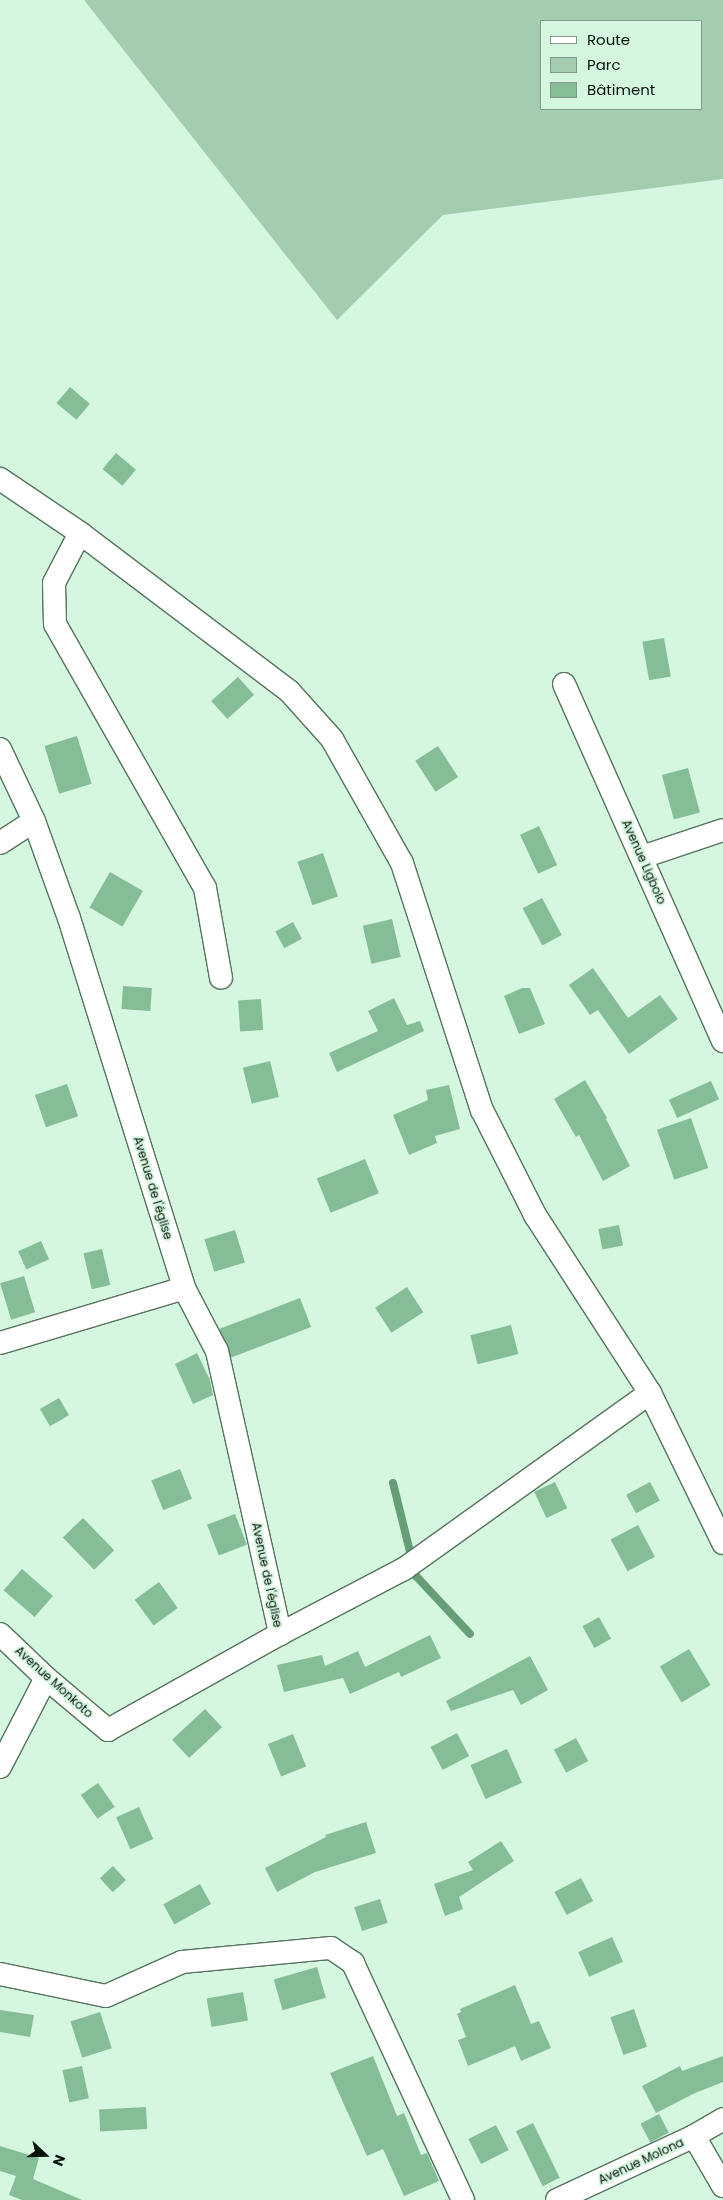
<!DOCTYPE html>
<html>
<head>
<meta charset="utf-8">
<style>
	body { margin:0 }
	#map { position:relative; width:723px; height:2200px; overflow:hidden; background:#d6f7df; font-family:Poppins,sans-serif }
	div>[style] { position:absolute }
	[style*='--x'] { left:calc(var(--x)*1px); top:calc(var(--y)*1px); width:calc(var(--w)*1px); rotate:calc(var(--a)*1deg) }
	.green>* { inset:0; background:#a4ccaf }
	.stream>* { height:8px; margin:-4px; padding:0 4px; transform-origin:4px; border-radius:4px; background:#669e78 }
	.building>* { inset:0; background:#85be96; transform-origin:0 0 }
	.roads { filter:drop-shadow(1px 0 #55735e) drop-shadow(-1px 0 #55735e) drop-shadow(0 1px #55735e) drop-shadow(0 -1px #55735e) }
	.minor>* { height:22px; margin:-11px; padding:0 11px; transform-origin:11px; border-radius:11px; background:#fff }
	span { translate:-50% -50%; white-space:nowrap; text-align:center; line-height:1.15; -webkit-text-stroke:4px #d6f7df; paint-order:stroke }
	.street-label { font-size:12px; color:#07120b }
	.legend { position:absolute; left:540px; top:20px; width:162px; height:90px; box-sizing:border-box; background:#d6f7df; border:1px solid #839b8a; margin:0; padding:6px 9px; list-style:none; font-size:15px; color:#07120b }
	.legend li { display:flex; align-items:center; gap:10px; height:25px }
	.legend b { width:25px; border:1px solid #839b8a }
	.north { position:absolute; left:20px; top:2130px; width:50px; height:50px; -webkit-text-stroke:4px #d6f7df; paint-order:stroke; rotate:111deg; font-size:14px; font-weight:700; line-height:20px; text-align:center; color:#07120b }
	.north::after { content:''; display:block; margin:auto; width:18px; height:22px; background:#07120b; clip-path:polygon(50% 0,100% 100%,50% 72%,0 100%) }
</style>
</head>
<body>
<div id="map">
	<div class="green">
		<div style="clip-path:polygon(evenodd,84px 0,723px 0,723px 179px,443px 215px,337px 320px,84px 0,542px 21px,702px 21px,702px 109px,542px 109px,542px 21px)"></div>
	</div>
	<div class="stream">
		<div style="--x:393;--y:1483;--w:96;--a:76.1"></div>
		<div style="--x:416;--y:1576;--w:79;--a:47"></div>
	</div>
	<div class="building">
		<div style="left:70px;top:387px;width:26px;height:21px;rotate:40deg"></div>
		<div style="left:116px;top:453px;width:26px;height:21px;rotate:40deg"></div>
		<div style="left:664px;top:638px;width:39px;height:22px;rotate:80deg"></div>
		<div style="left:238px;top:677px;width:24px;height:36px;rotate:48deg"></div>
		<div style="left:77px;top:736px;width:50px;height:34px;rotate:73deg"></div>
		<div style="left:438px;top:746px;width:37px;height:27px;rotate:57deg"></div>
		<div style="left:688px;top:768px;width:46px;height:27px;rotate:75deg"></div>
		<div style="left:539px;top:826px;width:43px;height:21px;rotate:65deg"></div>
		<div style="left:323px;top:853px;width:46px;height:27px;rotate:71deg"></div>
		<div style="left:110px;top:872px;width:38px;height:41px;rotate:30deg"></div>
		<div style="left:542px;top:898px;width:42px;height:22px;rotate:62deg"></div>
		<div style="left:392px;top:919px;width:39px;height:30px;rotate:77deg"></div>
		<div style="left:293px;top:922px;width:19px;height:20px;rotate:62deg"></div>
		<div style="clip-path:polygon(593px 968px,628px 1018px,660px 995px,678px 1019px,629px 1054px,598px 1010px,590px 1015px,569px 985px)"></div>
		<div style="left:123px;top:986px;width:29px;height:23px;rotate:4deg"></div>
		<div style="clip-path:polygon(522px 988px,530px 988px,545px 1024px,519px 1034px,504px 996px)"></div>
		<div style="clip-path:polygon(394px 998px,407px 1025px,420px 1021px,424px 1031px,337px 1072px,329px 1053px,378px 1031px,368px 1011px)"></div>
		<div style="left:261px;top:999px;width:31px;height:23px;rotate:86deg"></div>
		<div style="left:270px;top:1061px;width:37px;height:28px;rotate:76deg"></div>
		<div style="clip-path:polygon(585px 1080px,607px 1118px,606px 1119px,630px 1166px,603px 1181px,579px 1135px,576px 1137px,554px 1099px)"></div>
		<div style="left:711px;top:1081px;width:20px;height:46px;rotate:66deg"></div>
		<div style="left:67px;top:1084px;width:34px;height:34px;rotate:71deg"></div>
		<div style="clip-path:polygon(449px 1085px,460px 1129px,435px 1136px,437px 1143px,409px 1155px,393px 1115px,428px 1100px,426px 1090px)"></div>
		<div style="left:691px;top:1118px;width:53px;height:36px;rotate:71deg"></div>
		<div style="left:365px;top:1159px;width:37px;height:52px;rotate:68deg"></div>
		<div style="left:619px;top:1225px;width:21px;height:21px;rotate:79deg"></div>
		<div style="left:235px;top:1230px;width:34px;height:32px;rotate:73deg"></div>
		<div style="left:41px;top:1241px;width:20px;height:25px;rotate:66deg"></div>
		<div style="left:102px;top:1249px;width:37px;height:19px;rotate:77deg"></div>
		<div style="left:24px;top:1276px;width:38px;height:25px;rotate:73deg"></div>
		<div style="left:407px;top:1287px;width:30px;height:38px;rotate:57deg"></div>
		<div style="left:300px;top:1298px;width:31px;height:86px;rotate:69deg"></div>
		<div style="left:511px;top:1325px;width:30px;height:42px;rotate:76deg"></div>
		<div style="clip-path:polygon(197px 1353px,210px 1380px,213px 1395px,193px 1404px,175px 1364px)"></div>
		<div style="left:59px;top:1398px;width:20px;height:22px;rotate:60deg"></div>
		<div style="left:180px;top:1469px;width:32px;height:31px;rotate:68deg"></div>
		<div style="left:555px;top:1482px;width:29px;height:23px;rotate:65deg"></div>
		<div style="left:650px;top:1482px;width:21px;height:27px;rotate:62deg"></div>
		<div style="left:235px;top:1514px;width:33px;height:30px;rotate:69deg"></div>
		<div style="left:83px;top:1518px;width:45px;height:28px;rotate:46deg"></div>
		<div style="left:638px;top:1525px;width:36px;height:31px;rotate:62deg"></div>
		<div style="left:22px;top:1569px;width:41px;height:28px;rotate:41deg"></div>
		<div style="left:159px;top:1582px;width:32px;height:30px;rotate:54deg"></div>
		<div style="left:599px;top:1617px;width:25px;height:19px;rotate:61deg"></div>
		<div style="clip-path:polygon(430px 1635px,441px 1658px,401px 1677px,399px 1672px,350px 1694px,343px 1678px,284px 1692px,277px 1665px,322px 1655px,325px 1666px,358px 1651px,365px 1667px)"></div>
		<div style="left:689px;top:1649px;width:42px;height:34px;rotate:59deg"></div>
		<div style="clip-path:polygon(530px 1656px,548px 1690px,521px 1705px,513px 1690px,451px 1711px,446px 1701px)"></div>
		<div style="left:205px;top:1709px;width:25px;height:45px;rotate:47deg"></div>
		<div style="left:457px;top:1733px;width:26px;height:30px;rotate:62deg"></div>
		<div style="left:293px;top:1734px;width:35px;height:27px;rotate:68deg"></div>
		<div style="left:576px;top:1738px;width:26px;height:25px;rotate:62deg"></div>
		<div style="left:507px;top:1749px;width:37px;height:40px;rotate:66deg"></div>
		<div style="left:98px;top:1783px;width:29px;height:21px;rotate:55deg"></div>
		<div style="left:139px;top:1807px;width:35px;height:25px;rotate:66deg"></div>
		<div style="clip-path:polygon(366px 1822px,376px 1853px,315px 1872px,277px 1892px,265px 1868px,326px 1837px,325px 1835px)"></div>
		<div style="clip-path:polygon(501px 1841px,514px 1861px,459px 1897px,463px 1909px,445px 1916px,434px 1884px,473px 1870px,468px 1862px)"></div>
		<div style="left:113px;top:1866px;width:19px;height:18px;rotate:47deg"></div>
		<div style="left:581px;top:1878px;width:26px;height:30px;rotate:62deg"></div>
		<div style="left:200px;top:1884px;width:23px;height:42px;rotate:61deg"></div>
		<div style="left:380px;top:1899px;width:25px;height:27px;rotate:72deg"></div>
		<div style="left:612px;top:1937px;width:27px;height:37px;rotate:66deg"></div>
		<div style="left:317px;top:1967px;width:32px;height:45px;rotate:74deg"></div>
		<div style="clip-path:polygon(515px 1985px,531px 2024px,539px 2021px,551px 2048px,521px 2061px,515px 2046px,468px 2066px,458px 2040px,466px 2037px,457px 2014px,461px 2012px,460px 2009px)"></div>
		<div style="left:243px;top:1992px;width:29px;height:37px;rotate:80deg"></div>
		<div style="left:634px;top:2009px;width:40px;height:25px;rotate:71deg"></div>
		<div style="clip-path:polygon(0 2010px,34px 2015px,30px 2037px,0 2032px)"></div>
		<div style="left:100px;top:2012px;width:38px;height:31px;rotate:72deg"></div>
		<div style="clip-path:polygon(373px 2056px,397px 2116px,404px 2113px,421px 2155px,427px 2153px,439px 2181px,404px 2196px,383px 2149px,367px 2156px,330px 2073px)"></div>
		<div style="clip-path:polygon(723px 2056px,723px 2082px,695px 2093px,656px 2113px,642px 2086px,680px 2066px,682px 2071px)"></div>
		<div style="left:82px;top:2066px;width:33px;height:20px;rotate:78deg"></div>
		<div style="left:146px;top:2107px;width:22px;height:47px;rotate:87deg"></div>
		<div style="left:659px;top:2114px;width:21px;height:21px;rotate:62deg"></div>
		<div style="left:533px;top:2123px;width:61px;height:19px;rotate:64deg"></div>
		<div style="left:496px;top:2125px;width:28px;height:31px;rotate:63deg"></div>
		<div style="clip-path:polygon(0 2146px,39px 2158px,33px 2179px,82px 2200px,22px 2200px,9px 2195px,16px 2176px,0 2171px)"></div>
	</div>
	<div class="roads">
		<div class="minor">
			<div style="--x:0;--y:479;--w:97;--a:34"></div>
			<div style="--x:80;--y:533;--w:262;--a:37.1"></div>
			<div style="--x:289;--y:691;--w:64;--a:48.1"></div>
			<div style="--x:332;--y:739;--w:142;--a:60.6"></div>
			<div style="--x:402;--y:863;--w:260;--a:72.1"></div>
			<div style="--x:482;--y:1110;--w:118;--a:63.2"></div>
			<div style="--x:535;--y:1215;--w:212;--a:57.1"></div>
			<div style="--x:650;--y:1393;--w:167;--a:64"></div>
			<div style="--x:80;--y:533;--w:56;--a:117.5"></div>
			<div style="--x:54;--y:583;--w:41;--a:88.6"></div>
			<div style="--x:55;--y:624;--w:304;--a:60.4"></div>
			<div style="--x:205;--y:888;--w:91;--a:79.9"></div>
			<div style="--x:564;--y:684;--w:391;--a:66"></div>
			<div style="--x:0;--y:749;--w:80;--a:64.7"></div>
			<div style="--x:34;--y:821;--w:103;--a:70.2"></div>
			<div style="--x:69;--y:918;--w:387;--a:72.7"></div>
			<div style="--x:184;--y:1288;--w:71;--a:62.4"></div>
			<div style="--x:217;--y:1351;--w:290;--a:77.4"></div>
			<div style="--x:0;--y:843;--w:40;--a:-32.9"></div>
			<div style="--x:642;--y:857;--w:85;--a:-18.4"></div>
			<div style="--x:0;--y:1343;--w:192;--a:-16.6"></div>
			<div style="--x:0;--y:1634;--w:64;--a:43.7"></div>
			<div style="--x:46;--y:1678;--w:81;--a:40"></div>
			<div style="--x:108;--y:1730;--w:197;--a:-29.2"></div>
			<div style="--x:280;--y:1634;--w:140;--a:-27.7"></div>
			<div style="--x:404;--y:1569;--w:302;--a:-35.6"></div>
			<div style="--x:0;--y:1767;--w:100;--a:-62.7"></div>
			<div style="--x:0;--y:1974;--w:108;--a:11.7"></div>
			<div style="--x:106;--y:1996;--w:83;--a:-24.1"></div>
			<div style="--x:182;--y:1962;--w:150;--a:-5.4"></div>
			<div style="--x:331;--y:1948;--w:27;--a:34"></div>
			<div style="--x:353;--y:1963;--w:261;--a:65.1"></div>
			<div style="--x:694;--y:2136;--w:58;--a:59.9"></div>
			<div style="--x:557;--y:2200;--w:151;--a:-25"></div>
			<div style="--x:694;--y:2136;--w:34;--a:-30"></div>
		</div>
	</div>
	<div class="street-label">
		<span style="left:644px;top:862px;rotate:66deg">Avenue Ligbolo</span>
		<span style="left:153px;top:1188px;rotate:73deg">Avenue de l'église</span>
		<span style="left:267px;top:1575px;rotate:78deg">Avenue de l'église</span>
		<span style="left:54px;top:1682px;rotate:42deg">Avenue Monkoto</span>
		<span style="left:641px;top:2161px;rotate:-25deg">Avenue Molona</span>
	</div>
	<ul class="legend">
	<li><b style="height:6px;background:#fff"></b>Route</li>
	<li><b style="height:14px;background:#a4ccaf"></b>Parc</li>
	<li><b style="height:14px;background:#85be96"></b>Bâtiment</li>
	</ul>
	<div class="north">N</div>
</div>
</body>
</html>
